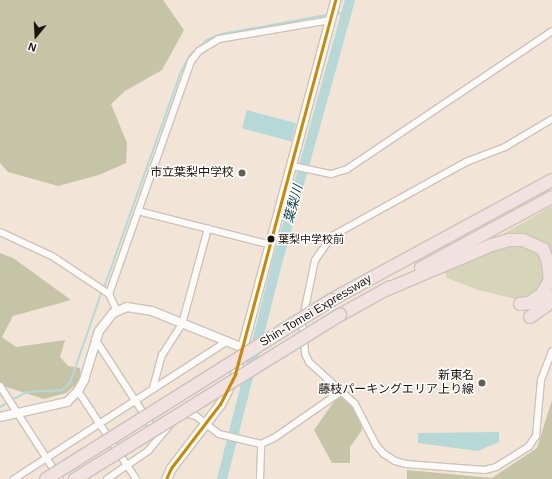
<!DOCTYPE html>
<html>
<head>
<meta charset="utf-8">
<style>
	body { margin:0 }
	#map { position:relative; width:552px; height:479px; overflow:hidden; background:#f2e4d7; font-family:Helvetica,"Noto Sans JP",sans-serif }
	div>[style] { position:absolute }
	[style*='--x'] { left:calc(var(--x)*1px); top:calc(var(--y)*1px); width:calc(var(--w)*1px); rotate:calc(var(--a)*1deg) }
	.green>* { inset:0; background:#d6d5b9 }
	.forest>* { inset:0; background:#c5c4a7 }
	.water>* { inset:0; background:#b6d9d8; transform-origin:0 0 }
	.stream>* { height:1.5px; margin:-0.75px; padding:0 0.75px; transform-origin:0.75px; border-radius:0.75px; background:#b6d9d8 }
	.river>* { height:10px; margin:-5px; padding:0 5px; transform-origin:5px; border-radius:5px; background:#b6d9d8 }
	.roads { filter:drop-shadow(1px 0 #cec3b9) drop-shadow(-1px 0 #cec3b9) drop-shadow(0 1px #cec3b9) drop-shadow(0 -1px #cec3b9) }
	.minor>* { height:6px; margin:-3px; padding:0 3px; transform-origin:3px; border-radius:3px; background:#fdfbf9 }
	.tertiary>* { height:8px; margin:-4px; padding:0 4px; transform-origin:4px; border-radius:4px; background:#fdfbf9 }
	.secondary>* { height:9px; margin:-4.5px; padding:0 4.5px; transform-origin:4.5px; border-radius:4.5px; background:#fdfbf9 }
	.motorway>* { height:12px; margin:-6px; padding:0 6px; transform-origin:6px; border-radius:6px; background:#f1e2e1 }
	.bridges { filter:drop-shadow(1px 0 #c9c2bc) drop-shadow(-1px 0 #c9c2bc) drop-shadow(0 1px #c9c2bc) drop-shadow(0 -1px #c9c2bc) }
	.motorway-bridge>* { height:12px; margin:-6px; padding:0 6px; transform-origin:6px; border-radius:6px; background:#f1e2e1 }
	.bus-1>* { height:3px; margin:-1.5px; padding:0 1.5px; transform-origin:1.5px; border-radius:1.5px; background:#cb8902 }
	.dots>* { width:11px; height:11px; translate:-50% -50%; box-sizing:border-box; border:2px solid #fff; border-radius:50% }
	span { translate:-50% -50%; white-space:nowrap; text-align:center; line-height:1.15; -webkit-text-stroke:3px #fff; paint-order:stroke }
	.bus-label { font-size:11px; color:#1d140c }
	.left { translate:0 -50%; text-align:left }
	.poi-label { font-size:12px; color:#1d140c }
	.right { translate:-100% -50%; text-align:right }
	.street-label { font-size:12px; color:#1d140c }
	.water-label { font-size:13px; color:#0c4145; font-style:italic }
	.north { position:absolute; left:16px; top:16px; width:40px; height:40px; -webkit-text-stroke:3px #fff; paint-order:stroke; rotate:198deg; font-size:11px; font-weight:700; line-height:16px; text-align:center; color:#1d140c }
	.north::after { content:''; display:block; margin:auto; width:14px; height:18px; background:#1d140c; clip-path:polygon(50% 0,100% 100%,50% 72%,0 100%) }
</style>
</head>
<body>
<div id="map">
	<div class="green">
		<div style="clip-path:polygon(552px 206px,552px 260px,549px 249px,538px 240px,518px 234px,493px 240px)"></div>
		<div style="clip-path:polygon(516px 244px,540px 256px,546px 279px,539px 291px,523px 301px,478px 290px,447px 278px,444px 271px,489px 251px)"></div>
	</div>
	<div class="forest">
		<div style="clip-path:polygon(0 0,163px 0,184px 30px,162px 70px,125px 91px,111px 104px,127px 143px,126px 163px,99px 175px,58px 186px,8px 172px,0 163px)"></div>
		<div style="clip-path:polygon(0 253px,13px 258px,71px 300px,13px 316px,2px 337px,16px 347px,65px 340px,60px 357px,68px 366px,80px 368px,81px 380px,66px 393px,44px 399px,0 385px)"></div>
		<div style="clip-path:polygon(343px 396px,360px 416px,362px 430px,350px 447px,350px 463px,332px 463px,314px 430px,335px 400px)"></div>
		<div style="clip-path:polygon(552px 400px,552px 479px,407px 479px,407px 470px,492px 478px,537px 448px)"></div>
	</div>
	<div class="water">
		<div style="left:247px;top:110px;width:51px;height:19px;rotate:15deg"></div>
		<div style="clip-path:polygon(499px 432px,499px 442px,478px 451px,418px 443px,418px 433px)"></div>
	</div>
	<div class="stream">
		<div style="--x:335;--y:14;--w:12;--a:-9"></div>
		<div style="--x:104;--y:288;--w:229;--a:-70.4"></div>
		<div style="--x:181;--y:72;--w:19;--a:-62"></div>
		<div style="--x:190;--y:55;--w:23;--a:-41"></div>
		<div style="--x:207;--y:40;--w:16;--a:-22"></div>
		<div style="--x:222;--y:34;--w:107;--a:-10.3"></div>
		<div style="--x:12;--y:400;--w:17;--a:-28"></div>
		<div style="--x:27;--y:392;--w:35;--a:-3"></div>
		<div style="--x:62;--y:390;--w:11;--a:-41"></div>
		<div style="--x:70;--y:383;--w:97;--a:-70.8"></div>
		<div style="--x:0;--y:407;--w:10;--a:-29"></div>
	</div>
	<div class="river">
		<div style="--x:222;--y:479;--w:230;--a:-75.7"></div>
		<div style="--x:279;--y:256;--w:266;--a:-74.5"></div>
	</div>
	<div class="roads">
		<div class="minor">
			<div style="--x:552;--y:119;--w:55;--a:149.2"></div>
			<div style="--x:505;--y:147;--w:40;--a:159"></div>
			<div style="--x:468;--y:161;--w:155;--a:151.1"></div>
			<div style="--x:332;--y:236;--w:29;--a:125"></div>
			<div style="--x:315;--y:260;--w:64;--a:101.7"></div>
			<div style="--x:302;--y:323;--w:31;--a:84"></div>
			<div style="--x:305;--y:354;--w:9;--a:63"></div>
			<div style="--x:309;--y:362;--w:62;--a:42.4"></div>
			<div style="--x:355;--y:404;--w:46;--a:62.9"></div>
			<div style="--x:376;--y:445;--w:12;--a:48"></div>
			<div style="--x:384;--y:454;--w:13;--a:32"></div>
			<div style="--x:395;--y:461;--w:11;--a:15"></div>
			<div style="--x:406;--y:464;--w:79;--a:4.3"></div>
			<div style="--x:485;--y:470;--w:11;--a:-15"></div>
			<div style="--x:496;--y:467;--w:39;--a:-32"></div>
			<div style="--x:529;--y:446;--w:12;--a:-55"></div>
			<div style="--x:536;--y:436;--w:56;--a:-84.9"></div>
			<div style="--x:541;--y:380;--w:31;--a:-69"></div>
			<div style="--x:293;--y:166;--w:39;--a:12"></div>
			<div style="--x:331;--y:174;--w:17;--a:-17"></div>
			<div style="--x:347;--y:169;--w:247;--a:-33.9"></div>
			<div style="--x:138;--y:211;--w:137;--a:14.3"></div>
			<div style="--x:0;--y:232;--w:57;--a:24.8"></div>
			<div style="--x:52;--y:256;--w:69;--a:33.7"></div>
			<div style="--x:109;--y:294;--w:19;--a:65"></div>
			<div style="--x:109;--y:294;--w:247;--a:-70.6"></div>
			<div style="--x:191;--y:61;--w:13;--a:-51"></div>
			<div style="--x:199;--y:51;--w:23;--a:-31"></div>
			<div style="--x:219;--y:39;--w:113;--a:-9.7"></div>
			<div style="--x:95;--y:339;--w:110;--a:56.9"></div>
			<div style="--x:0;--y:386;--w:111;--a:57.2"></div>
			<div style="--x:153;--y:388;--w:34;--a:-75"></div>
			<div style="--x:162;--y:355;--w:37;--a:-57"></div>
			<div style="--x:182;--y:324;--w:99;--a:-74.8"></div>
			<div style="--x:78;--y:391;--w:105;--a:56.6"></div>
			<div style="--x:184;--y:413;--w:12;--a:14"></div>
			<div style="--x:196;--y:416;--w:29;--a:38"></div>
			<div style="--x:219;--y:434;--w:43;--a:13.4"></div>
			<div style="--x:261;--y:444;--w:14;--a:-25"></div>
			<div style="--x:274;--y:438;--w:83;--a:-34.7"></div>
			<div style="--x:14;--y:479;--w:252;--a:-32.9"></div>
			<div style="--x:107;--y:479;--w:50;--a:-34.3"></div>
			<div style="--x:148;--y:451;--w:38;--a:-50"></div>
			<div style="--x:260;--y:479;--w:35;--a:-88"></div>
		</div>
		<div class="tertiary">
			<div style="--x:0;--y:417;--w:69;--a:-12.6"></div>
			<div style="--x:67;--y:402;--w:16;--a:-45"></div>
			<div style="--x:78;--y:391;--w:13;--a:-61"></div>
			<div style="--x:84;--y:380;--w:51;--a:-73"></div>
			<div style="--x:99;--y:331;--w:23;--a:-52"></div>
			<div style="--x:113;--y:313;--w:15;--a:-23"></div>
			<div style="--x:127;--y:307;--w:25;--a:9"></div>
			<div style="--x:152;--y:311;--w:98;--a:22.1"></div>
		</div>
		<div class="secondary">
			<div style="--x:166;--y:479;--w:12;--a:-66"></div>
			<div style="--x:171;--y:468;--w:81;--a:-52.6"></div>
			<div style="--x:220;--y:404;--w:34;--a:-63"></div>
			<div style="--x:235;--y:374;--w:387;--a:-75"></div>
		</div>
		<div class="motorway">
			<div style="--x:421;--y:268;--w:149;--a:-28.5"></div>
			<div style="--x:383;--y:291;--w:118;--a:-22.9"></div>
			<div style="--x:492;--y:245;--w:18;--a:-16"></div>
			<div style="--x:509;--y:240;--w:14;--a:0"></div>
			<div style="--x:523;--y:240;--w:22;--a:24"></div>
			<div style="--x:543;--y:249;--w:14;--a:69"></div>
			<div style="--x:548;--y:262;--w:18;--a:84"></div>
			<div style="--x:550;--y:280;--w:16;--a:120"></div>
			<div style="--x:542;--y:294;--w:16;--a:145"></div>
			<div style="--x:529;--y:303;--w:9;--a:174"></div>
			<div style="--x:331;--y:300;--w:251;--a:-28.5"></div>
			<div style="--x:340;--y:315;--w:57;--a:-29.2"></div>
			<div style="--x:530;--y:317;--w:21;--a:-35"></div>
			<div style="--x:547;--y:305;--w:10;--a:-61"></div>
		</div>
	</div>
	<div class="bridges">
		<div class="motorway-bridge">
			<div style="--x:46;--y:479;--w:337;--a:-32.1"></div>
			<div style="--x:75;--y:479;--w:312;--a:-31.8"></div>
		</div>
	</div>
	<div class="bus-1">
		<div style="--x:166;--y:479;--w:12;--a:-66"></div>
		<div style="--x:171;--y:468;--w:81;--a:-52.6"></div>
		<div style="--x:220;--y:404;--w:34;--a:-63"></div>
		<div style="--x:235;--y:374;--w:387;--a:-75"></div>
	</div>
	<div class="dots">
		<div style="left:242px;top:173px;background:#685d53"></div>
		<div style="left:271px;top:239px;background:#1d140c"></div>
		<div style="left:482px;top:383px;background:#685d53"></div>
	</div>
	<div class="bus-label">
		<span class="left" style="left:278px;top:239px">葉梨中学校前</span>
	</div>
	<div class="poi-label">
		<span class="right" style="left:234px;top:173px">市立葉梨中学校</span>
		<span class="right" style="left:474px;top:383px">新東名<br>藤枝パーキングエリア上り線</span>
	</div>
	<div class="street-label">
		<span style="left:316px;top:311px;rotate:-31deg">Shin-Tomei Expressway</span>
	</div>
	<div class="water-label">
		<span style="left:294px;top:204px;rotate:-75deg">葉梨川</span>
	</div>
	<div class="north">N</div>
</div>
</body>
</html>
